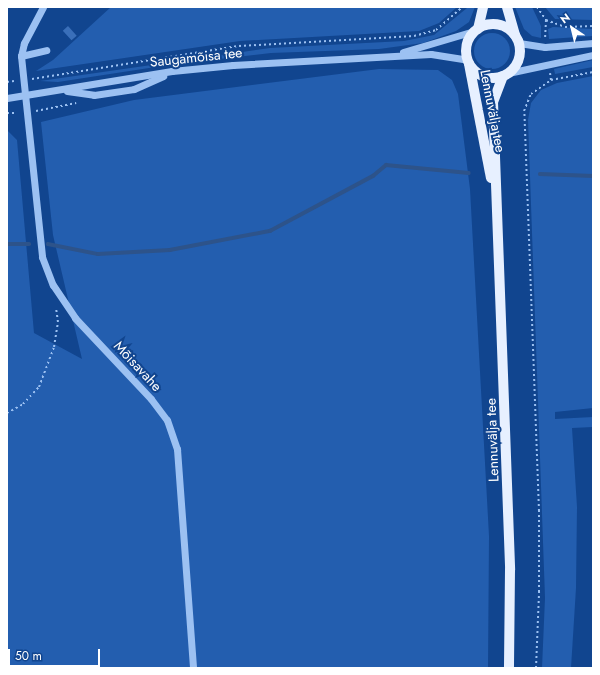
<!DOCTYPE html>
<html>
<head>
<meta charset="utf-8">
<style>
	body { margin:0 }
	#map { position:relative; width:600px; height:675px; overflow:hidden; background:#11458f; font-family:Jost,sans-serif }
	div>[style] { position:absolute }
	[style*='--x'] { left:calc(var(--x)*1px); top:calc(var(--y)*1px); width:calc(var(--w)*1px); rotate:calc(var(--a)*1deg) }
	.green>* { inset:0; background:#235eaf }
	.round { border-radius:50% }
	.stream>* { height:3.5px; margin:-1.75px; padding:0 1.75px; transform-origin:1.75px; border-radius:1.75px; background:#2d538a }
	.building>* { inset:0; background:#3a6fb9; transform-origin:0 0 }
	.path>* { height:2px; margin-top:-1px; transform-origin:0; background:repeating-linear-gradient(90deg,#9cc1f2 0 2px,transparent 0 5px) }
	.minor>* { height:7px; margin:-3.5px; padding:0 3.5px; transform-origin:3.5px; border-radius:3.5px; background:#9cc1f2 }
	.major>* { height:10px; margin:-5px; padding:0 5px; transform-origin:5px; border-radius:5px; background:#e7f0ff }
	.major>.ring { margin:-5px; padding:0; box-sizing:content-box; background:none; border:10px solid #e7f0ff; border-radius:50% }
	span { translate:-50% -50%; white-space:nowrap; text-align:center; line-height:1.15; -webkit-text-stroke:4px #11458f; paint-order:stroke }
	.street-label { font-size:14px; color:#fff }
	.frame { position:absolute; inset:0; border:8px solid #fff; pointer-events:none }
	.north { position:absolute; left:552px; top:8px; width:40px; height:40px; -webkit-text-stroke:3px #11458f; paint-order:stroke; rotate:325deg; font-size:11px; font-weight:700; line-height:16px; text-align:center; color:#fff }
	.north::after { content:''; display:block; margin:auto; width:14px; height:18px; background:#fff; clip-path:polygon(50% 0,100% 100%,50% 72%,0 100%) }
	.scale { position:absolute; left:8px; top:649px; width:92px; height:18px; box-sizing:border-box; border:2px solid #fff; border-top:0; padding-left:5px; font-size:12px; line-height:14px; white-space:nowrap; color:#fff; -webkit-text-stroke:3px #11458f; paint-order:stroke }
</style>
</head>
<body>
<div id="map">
	<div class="green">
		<div style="clip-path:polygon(111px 7px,457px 7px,439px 23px,419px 31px,240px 41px,36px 71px,53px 60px)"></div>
		<div style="clip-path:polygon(475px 7px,469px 22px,456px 31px,423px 43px,379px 49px,271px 53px,175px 64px,58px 82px,40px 81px,270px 48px,404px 41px,434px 35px,467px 8px)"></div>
		<div style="clip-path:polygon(515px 7px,532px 7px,541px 26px,541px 38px,532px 36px,524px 29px)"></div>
		<div style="clip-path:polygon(545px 7px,593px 7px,593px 20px,555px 19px)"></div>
		<div style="clip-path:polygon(553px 27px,593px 29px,593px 36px,549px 39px,548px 29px)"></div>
		<div class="round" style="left:474px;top:33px;width:36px;height:36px"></div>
		<div style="clip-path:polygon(593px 60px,593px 67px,555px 74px,554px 69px)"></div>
		<div style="clip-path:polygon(379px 69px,438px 70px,452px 80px,458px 94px,470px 189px,489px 536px,488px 668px,7px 668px,7px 130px,17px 140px,34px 333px,82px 359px,53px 235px,41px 122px,134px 100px)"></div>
		<div style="clip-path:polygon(593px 76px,593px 408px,555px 412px,555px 419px,593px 417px,593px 427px,572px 428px,577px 507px,576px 588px,571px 668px,542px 668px,545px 598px,528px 120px,531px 103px,541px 90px,557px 83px)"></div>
	</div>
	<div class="stream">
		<div style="--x:540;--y:174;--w:53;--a:2.2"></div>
		<div style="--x:7;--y:244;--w:22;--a:0"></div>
		<div style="--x:48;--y:244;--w:51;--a:11.3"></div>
		<div style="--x:98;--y:254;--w:72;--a:-3.2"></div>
		<div style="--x:170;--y:250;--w:102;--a:-10.8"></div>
		<div style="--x:270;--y:231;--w:117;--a:-28.1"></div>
		<div style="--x:373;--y:176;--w:17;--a:-40"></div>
		<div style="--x:386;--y:165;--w:83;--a:5.5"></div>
	</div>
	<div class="building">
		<div style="left:68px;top:26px;width:13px;height:7px;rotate:48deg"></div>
	</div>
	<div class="path">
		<div style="--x:537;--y:7;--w:16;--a:55"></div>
		<div style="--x:546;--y:20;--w:17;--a:93"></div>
		<div style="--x:546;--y:20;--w:20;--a:20"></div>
		<div style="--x:565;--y:27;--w:28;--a:-2"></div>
		<div style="--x:32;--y:79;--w:210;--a:-9.1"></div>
		<div style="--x:239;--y:46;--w:175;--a:-3.3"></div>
		<div style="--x:414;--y:36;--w:23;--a:-15"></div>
		<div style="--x:436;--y:30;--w:35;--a:-41"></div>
		<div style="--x:551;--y:80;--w:43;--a:-10.8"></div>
		<div style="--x:7;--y:82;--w:7;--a:-8"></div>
		<div style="--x:36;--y:111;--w:41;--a:-11.3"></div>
		<div style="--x:7;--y:113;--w:10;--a:0"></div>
		<div style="--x:7;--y:413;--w:18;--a:-29"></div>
		<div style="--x:23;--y:404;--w:23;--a:-47"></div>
		<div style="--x:39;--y:387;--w:43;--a:-69.4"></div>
		<div style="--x:54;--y:347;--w:25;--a:-81"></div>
		<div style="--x:58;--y:322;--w:14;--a:-98"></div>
		<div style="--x:536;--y:668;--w:76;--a:-87.7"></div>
		<div style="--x:539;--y:592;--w:81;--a:-90"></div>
		<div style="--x:539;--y:511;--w:400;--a:-92.1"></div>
		<div style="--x:524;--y:111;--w:18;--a:-68"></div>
		<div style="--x:531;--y:94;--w:24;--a:-35"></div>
		<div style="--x:551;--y:80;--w:7;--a:-98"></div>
	</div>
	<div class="minor">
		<div style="--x:43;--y:7;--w:41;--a:117.8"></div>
		<div style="--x:24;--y:43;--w:13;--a:103"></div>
		<div style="--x:21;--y:56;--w:202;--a:84"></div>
		<div style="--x:42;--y:257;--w:30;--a:69"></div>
		<div style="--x:53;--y:285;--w:40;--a:56"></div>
		<div style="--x:75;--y:318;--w:111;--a:46.8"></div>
		<div style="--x:151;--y:399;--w:26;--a:53"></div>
		<div style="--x:167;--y:420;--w:31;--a:71"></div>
		<div style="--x:177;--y:449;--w:220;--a:85.8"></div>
		<div style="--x:519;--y:43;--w:26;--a:9"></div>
		<div style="--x:545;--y:47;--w:48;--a:-4.8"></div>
		<div style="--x:403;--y:52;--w:74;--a:-16.5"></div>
		<div style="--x:21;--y:56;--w:26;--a:-13"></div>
		<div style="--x:508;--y:73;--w:87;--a:-12"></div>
		<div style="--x:67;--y:91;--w:27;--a:8"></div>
		<div style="--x:94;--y:95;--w:40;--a:-8.5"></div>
		<div style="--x:134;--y:89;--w:32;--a:-24"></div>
		<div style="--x:7;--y:98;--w:167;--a:-9.3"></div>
		<div style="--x:172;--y:71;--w:61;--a:-5.6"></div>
		<div style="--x:233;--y:65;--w:198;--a:-3.2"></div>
		<div style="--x:431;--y:54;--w:37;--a:9"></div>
	</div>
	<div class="major">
		<div style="--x:507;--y:7;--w:29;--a:74"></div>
		<div class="ring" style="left:466px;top:24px;width:44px;height:44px"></div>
		<div style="--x:478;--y:29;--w:23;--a:-77"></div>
		<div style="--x:469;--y:64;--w:116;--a:79.1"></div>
		<div style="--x:503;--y:76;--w:28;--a:111"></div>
		<div style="--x:493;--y:102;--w:468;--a:87.9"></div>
		<div style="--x:510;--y:570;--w:98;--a:90.6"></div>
	</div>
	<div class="street-label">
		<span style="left:196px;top:57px;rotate:-6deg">Saugamõisa tee</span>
		<span style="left:493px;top:111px;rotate:79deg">Lennuvälja tee</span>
		<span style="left:138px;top:366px;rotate:47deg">Mõisavahe</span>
		<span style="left:492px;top:440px;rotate:-92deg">Lennuvälja tee</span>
	</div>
	<div class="frame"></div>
	<div class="north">N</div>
	<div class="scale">50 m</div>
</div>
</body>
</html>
